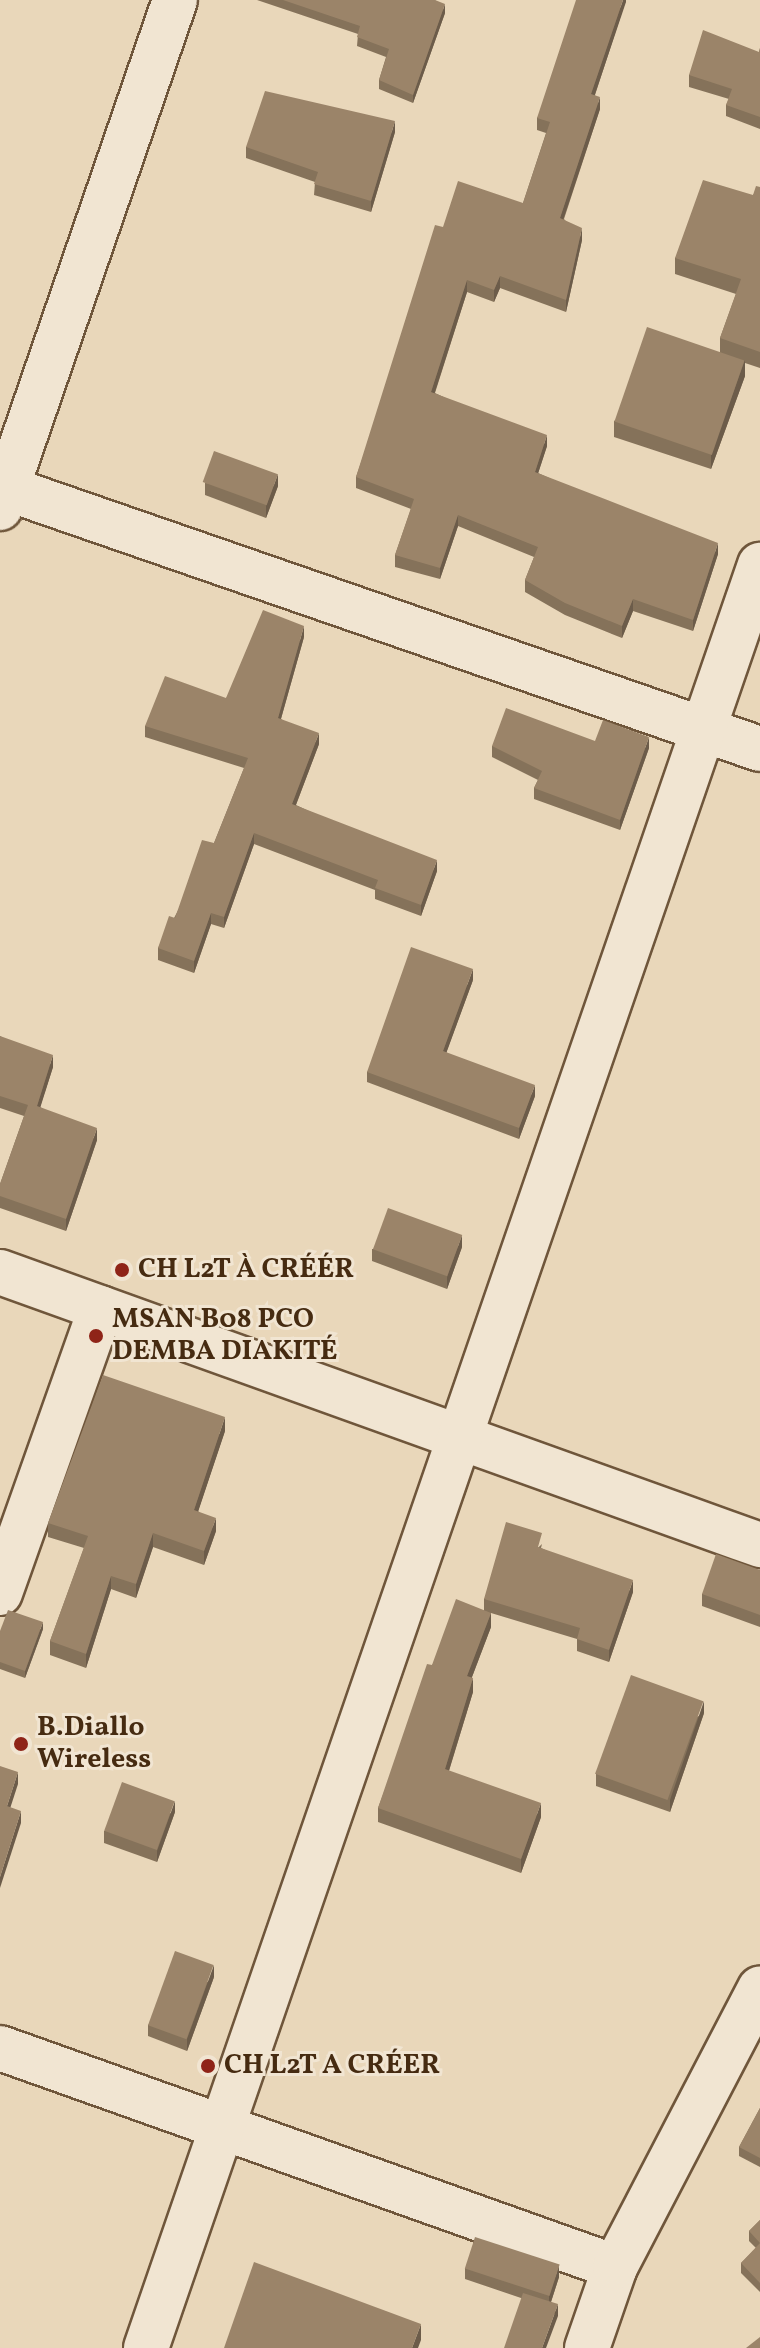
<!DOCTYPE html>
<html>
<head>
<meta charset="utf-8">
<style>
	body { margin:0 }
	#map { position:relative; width:760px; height:2348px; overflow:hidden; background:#e9d7ba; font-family:Vollkorn,serif }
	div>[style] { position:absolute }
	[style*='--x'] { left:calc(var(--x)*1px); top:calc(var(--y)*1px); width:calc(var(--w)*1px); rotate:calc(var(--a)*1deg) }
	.roads { filter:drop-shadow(2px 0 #6f563b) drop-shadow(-2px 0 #6f563b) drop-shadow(0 2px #6f563b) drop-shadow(0 -2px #6f563b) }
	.street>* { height:44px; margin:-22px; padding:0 22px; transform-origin:22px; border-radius:22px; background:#f1e5d2 }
	.wall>* { inset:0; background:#85725a }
	.shaded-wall>* { inset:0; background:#6c5c4a }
	.building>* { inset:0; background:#9b8469; transform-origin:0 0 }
	.dots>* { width:22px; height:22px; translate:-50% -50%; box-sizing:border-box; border:4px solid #f1e5d2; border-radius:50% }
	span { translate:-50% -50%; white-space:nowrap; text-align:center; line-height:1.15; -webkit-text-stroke:6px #f1e5d2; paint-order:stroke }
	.poi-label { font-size:28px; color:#462b11; font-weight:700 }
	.left { translate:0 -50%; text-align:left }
</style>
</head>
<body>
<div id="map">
	<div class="roads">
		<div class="street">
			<div style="--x:0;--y:486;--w:804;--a:19.09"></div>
			<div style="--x:0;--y:508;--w:537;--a:-70.99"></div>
			<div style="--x:0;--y:1272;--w:808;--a:19.76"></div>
			<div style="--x:0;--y:1593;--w:302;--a:-70.5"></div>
			<div style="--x:0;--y:2048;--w:653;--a:19.6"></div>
			<div style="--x:146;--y:2348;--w:1886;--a:-71"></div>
			<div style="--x:587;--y:2348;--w:86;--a:-70.9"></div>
			<div style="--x:615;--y:2267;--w:314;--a:-62.5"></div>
		</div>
	</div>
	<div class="wall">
		<div style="clip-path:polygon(257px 0,435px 0,445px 13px,413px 103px,379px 89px,379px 80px,386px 57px,357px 46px,358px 34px)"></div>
		<div style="clip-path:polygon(626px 0,595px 95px,600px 109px,564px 219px,582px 240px,566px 312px,500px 288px,494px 302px,467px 292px,435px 393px,547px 446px,538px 473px,718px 554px,693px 631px,633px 611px,622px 638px,565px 615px,525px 592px,525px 580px,534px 557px,458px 526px,440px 579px,395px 567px,395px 555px,411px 509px,356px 488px,356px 477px,443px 227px,523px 203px,546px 133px,537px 130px,537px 118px)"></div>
		<div style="clip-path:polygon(760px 48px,760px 129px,726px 116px,726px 105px,729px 99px,689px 87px,689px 75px,759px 52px)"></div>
		<div style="clip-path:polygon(395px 132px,371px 212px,314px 195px,315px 182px,246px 158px,246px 147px)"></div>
		<div style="clip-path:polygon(760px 187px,760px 368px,745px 363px,745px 376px,711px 469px,614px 437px,614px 421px,720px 352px,720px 338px,736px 294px,675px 274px,675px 258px,753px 195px)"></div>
		<div style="clip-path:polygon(205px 483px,278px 486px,266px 518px,205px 495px)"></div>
		<div style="clip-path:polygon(304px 637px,281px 719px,319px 744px,296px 805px,437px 871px,421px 916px,375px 899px,375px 890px,254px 844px,224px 928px,211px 924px,194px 973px,158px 960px,158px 948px,214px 843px,244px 768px,145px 737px,145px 726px,226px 698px)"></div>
		<div style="clip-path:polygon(595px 741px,649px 748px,620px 830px,534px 799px,534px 788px,538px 780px,492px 757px,492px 746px)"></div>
		<div style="clip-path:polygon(473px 980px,446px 1053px,535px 1096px,519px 1139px,367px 1082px,367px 1072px)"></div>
		<div style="clip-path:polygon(0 1036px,53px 1067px,40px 1107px,97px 1140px,66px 1231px,0 1208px,0 1184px,24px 1116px,0 1108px)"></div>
		<div style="clip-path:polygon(462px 1247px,447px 1289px,372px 1261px,372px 1249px)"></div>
		<div style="clip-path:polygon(225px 1431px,198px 1511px,216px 1531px,204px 1565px,153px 1547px,136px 1598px,111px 1589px,86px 1668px,50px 1655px,50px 1641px,84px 1548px,48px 1537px,48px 1523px)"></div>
		<div style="clip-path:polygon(542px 1544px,541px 1548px,633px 1592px,609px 1662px,577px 1651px,577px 1639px,491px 1613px,491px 1627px,472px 1677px,473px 1692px,449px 1771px,541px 1817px,521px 1873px,378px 1822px,378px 1808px,432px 1665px,484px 1610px,484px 1599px)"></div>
		<div style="clip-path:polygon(760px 1570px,760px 1627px,702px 1606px,702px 1594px)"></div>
		<div style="clip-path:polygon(43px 1629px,25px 1678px,0 1669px,0 1631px)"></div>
		<div style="clip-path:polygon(704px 1713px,670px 1812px,596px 1786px,596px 1774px)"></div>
		<div style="clip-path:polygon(175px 1812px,157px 1862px,104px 1843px,104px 1831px)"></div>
		<div style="clip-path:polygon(214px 1977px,187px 2051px,148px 2036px,148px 2025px)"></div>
		<div style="clip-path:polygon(760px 2108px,760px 2167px,739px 2156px,739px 2147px)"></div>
		<div style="clip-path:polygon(760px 2220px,760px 2292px,741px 2273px,741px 2263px,756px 2248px,749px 2241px,749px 2231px)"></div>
		<div style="clip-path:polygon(465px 2268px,559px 2277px,551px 2302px,558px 2316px,521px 2298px,465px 2279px)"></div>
	</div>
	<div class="shaded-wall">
		<div style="clip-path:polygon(623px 0,626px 0,626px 2px,591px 106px,591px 94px)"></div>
		<div style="clip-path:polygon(445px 4px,445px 13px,413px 103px,413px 95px)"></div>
		<div style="clip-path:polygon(600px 97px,600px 109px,560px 229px,560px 218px)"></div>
		<div style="clip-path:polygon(395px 121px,395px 132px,371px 212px,371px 201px)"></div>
		<div style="clip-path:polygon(582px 228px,582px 240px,566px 312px,566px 300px)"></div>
		<div style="clip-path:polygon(500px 276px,500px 288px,494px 302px,494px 290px)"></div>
		<div style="clip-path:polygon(467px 280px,467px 292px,431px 404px,431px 392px)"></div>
		<div style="clip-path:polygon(745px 360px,745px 376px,711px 469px,711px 453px)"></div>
		<div style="clip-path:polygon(547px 435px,547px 446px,535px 483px,535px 472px)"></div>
		<div style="clip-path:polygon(278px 474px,278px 486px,266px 518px,266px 506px)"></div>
		<div style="clip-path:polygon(458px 515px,458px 526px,440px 579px,440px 568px)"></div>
		<div style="clip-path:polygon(718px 543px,718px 554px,693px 631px,693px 620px)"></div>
		<div style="clip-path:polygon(633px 599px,633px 611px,622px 638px,622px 626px)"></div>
		<div style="clip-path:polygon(304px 626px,304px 637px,278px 729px,278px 718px)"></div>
		<div style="clip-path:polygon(319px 733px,319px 744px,292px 815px,292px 804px)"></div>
		<div style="clip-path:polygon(649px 737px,649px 748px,620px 830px,620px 820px)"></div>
		<div style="clip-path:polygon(254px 833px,254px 844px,224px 928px,224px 917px)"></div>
		<div style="clip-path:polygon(437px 860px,437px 871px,421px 916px,421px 905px)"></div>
		<div style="clip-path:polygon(211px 913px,211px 924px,194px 973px,194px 961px)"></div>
		<div style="clip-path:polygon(473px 969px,473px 980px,443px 1062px,443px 1051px)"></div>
		<div style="clip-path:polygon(53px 1055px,53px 1067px,37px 1118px,37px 1106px)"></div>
		<div style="clip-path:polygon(535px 1085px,535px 1096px,519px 1139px,519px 1128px)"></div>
		<div style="clip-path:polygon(97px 1128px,97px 1140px,66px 1231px,66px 1219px)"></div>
		<div style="clip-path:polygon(462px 1235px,462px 1247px,447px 1289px,447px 1277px)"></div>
		<div style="clip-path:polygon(225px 1417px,225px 1431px,194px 1524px,194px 1510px)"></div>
		<div style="clip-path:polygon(216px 1518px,216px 1531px,204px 1565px,204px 1551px)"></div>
		<div style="clip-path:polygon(153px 1533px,153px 1547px,136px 1598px,136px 1584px)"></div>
		<div style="clip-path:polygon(111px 1576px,111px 1589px,86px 1668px,86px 1654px)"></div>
		<div style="clip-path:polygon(633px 1580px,633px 1592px,609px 1662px,609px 1650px)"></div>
		<div style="clip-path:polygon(491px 1613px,491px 1627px,467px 1690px,467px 1676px)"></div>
		<div style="clip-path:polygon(43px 1622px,43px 1629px,25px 1678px,25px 1671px)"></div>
		<div style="clip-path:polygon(473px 1678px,473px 1692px,445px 1783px,445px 1769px)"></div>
		<div style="clip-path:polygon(704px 1701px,704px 1713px,670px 1812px,670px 1800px)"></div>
		<div style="clip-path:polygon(18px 1772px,18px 1784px,7px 1818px,7px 1806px)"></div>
		<div style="clip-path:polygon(175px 1801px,175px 1812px,157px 1862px,157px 1851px)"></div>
		<div style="clip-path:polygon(541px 1803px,541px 1817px,521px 1873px,521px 1859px)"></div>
		<div style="clip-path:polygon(21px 1811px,21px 1823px,0 1888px,0 1877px)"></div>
		<div style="clip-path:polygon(214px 1965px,214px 1977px,187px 2051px,187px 2039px)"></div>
		<div style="clip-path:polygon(559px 2265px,559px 2277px,549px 2308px,549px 2296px)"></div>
		<div style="clip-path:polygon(558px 2304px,558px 2316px,546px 2348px,542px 2348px)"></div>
		<div style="clip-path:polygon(421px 2324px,421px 2340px,418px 2348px,412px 2348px)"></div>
	</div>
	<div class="building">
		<div style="clip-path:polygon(283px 0,435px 0,445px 4px,413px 95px,379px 80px,389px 49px,357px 37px,360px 26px)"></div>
		<div style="clip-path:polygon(576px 0,623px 0,591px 94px,600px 97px,560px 218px,582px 228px,566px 300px,500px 276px,494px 290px,467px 280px,431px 392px,547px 435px,535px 472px,718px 543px,693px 620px,633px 599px,622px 626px,565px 603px,525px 580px,538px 547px,458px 515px,440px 568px,395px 555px,414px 499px,356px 477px,435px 225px,443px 227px,458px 181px,523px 203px,550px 122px,537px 118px)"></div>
		<div style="clip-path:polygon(703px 30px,759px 52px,760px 48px,760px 117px,726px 105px,732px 89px,689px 75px)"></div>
		<div style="clip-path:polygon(265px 91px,395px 121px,371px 201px,314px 184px,318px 172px,246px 147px)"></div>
		<div style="clip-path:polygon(703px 180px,753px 195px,756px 186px,760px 187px,760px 352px,720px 338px,741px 279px,675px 258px)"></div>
		<div style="left:647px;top:327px;width:103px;height:100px;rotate:19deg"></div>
		<div style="left:214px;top:451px;width:68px;height:33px;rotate:20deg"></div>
		<div style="clip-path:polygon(263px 610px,304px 626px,278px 718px,319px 733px,292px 804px,437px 860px,421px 905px,375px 888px,378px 880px,254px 833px,224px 917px,211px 913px,194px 961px,158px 948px,169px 916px,175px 918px,202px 840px,214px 843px,248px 758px,145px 726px,165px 676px,226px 698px)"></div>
		<div style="clip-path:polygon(506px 708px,595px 741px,603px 720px,649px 737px,620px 820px,534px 788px,542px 771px,492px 746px)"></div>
		<div style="clip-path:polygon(411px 947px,473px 969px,443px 1051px,535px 1085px,519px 1128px,367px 1072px)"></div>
		<div style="clip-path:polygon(0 1036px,53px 1055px,37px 1106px,97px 1128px,66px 1219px,0 1196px,0 1184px,28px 1105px,0 1096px)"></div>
		<div style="left:388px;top:1208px;width:79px;height:44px;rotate:20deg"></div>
		<div style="clip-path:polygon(103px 1375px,225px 1417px,194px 1510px,216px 1518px,204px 1551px,153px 1533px,136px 1584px,111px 1576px,86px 1654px,50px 1641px,88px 1536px,48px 1523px)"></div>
		<div style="clip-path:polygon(506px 1522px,542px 1533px,538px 1547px,633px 1580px,609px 1650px,577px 1639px,580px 1628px,484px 1599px)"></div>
		<div style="clip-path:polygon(716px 1554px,760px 1570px,760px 1615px,702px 1594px)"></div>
		<div style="clip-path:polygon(456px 1599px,491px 1613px,467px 1676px,473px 1678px,445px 1769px,541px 1803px,521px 1859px,378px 1808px,427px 1664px,432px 1665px)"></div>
		<div style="clip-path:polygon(8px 1610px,43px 1622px,25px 1671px,0 1662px,0 1631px)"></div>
		<div style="left:631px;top:1675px;width:77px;height:105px;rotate:20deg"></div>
		<div style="clip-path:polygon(0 1766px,18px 1772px,7px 1806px,21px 1811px,0 1877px)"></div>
		<div style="left:122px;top:1782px;width:56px;height:52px;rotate:20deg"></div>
		<div style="left:175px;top:1951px;width:41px;height:79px;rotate:20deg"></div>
		<div style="clip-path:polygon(760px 2108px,760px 2158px,739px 2147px)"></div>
		<div style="clip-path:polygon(760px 2220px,760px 2243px,749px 2231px)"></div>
		<div style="left:475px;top:2237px;width:89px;height:33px;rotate:18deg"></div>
		<div style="clip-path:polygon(760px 2243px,760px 2283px,741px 2263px)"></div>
		<div style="clip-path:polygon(254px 2262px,421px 2324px,412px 2348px,224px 2348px)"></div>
		<div style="clip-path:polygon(523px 2293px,558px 2304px,542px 2348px,504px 2348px)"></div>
		<div style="clip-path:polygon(760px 2337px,760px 2348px,746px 2348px)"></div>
	</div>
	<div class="dots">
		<div style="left:122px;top:1270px;background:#8f2418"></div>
		<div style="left:96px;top:1336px;background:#8f2418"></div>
		<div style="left:21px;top:1744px;background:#8f2418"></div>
		<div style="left:208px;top:2066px;background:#8f2418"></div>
	</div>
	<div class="poi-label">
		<span class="left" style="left:138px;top:1270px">CH L2T À CRÉÉR</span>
		<span class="left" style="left:112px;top:1336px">MSAN B08 PCO<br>DEMBA DIAKITÉ</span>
		<span class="left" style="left:37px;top:1744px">B.Diallo<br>Wireless</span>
		<span class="left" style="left:224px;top:2066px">CH L2T A CRÉER</span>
	</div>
</div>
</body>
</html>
